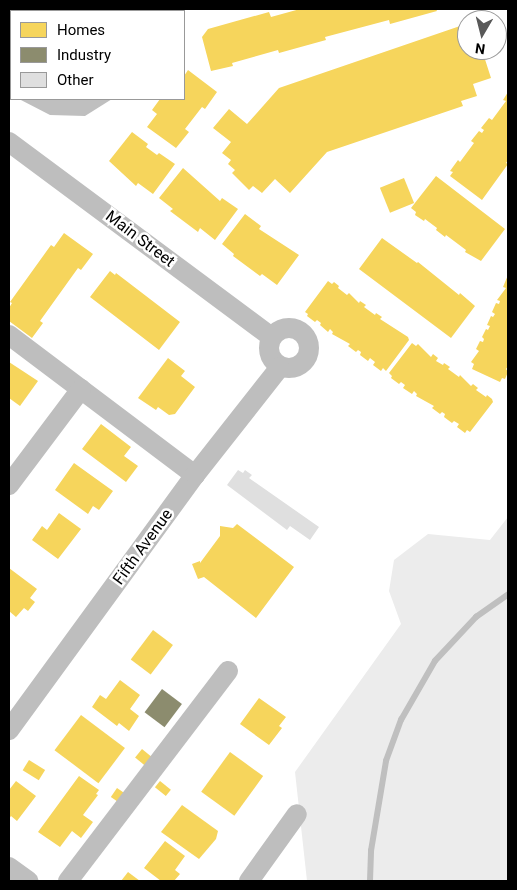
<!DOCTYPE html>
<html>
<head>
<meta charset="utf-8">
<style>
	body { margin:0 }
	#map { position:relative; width:517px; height:890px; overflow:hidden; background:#fff; font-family:Roboto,sans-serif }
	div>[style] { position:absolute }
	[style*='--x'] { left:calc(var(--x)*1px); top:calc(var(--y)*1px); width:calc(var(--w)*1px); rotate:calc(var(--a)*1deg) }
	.green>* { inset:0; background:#ececec }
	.water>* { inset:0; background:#bfbfbf; transform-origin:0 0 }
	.homes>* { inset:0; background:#f6d55c; transform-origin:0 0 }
	.industry>* { inset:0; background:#8c8c6e; transform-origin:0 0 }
	.stream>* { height:5.5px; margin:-2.75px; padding:0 2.75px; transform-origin:2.75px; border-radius:2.75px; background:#bfbfbf }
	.building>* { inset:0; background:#dfdfdf }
	.minor>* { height:20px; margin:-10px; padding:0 10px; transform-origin:10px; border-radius:10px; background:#bebebe }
	.minor>.ring { margin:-10px; padding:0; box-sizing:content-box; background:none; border:20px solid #bebebe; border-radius:50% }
	span { translate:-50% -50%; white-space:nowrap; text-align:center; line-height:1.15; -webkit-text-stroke:5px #fff; paint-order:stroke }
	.street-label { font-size:16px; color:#000 }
	.frame { position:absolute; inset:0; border:10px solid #000; pointer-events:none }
	.legend { position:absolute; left:10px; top:10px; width:175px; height:90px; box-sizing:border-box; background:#fff; border:1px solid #999; margin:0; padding:6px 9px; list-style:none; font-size:15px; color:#000 }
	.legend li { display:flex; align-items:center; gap:10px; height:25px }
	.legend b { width:25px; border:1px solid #999 }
	.north { position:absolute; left:457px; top:10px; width:50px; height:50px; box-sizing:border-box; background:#fff; border:1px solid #999; border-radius:50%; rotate:188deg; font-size:14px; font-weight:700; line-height:20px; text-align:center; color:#000 }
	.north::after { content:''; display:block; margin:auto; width:18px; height:22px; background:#595959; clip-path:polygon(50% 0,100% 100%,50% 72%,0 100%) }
</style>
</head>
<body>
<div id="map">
	<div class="green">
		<div style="clip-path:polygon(508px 517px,508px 881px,307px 881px,295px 772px,401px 624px,389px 591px,394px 560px,428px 534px,490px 540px)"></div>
	</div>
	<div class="water">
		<div style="left:39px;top:9px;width:140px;height:4px"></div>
		<div style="clip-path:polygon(19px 99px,112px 99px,85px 116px,50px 115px)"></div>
	</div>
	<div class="homes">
		<div style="clip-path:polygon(300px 9px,436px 9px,437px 11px,390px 24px,389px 20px,325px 37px,326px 40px,279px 53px,278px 50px,232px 63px,233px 66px,211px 71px,202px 37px,208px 29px,269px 12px,271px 17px)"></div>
		<div style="clip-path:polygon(463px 25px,464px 30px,467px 29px,467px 50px,482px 50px,491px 78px,473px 84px,477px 96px,461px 101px,463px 106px,327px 152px,290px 193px,275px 179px,262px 193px,253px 186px,249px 190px,232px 173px,235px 170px,228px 164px,231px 160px,222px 153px,231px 142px,213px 128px,229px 109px,247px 124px,279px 88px)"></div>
		<div style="clip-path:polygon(188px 70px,217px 92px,205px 109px,202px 107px,185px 129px,189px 132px,176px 148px,147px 127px,157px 114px,152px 110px,160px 99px,184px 99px,184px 76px)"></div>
		<div style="clip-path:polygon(508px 92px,508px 160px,506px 163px,508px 164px,482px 200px,450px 176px,453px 172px,450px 171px,458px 160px,460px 162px,474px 143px,471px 141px,479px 131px,482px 133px,484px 130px,481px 128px,489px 118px,492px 120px,506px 101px,503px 100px)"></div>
		<div style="clip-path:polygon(132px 132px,148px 144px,146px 147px,157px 155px,159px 153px,175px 164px,153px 194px,138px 183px,136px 186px,109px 161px)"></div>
		<div style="clip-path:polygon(183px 168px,220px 201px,222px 198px,238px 209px,215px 240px,200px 228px,198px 232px,170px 211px,173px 209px,159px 198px)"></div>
		<div style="clip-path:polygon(436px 176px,505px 229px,481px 261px,465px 252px,466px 250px,446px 235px,445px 237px,436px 230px,437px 228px,425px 219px,424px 221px,415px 215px,416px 212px,411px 208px)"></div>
		<div style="left:404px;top:178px;width:27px;height:26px;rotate:68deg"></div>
		<div style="clip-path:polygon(245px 214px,261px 226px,259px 229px,299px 255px,277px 285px,262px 274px,260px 276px,233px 256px,234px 254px,222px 244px)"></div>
		<div style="clip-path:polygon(64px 233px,93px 254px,81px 270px,78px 268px,40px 321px,43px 323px,32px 338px,9px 321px,9px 308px,12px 303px,10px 302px,51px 245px,54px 247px)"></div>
		<div style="clip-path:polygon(382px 238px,417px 263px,418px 262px,459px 295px,460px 293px,475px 306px,451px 338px,359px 269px)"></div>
		<div style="clip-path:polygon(110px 271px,115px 275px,116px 273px,180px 322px,159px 350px,90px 297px)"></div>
		<div style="clip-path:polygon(508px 275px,508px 366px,506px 369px,508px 372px,505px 379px,502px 378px,500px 382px,472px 369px,474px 364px,471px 362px,479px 351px,476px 349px,480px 341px,483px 342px,484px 339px,482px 337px,486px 329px,488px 330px,490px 326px,487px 325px,491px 316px,493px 317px,495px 314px,492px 312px,496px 303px,499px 304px,500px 301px,497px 300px,506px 288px,503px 287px)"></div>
		<div style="clip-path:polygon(328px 281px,332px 284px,334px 282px,339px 286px,338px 288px,347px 295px,349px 293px,359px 303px,360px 301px,366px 305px,364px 307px,375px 315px,376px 313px,382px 317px,380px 319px,408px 337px,409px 340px,386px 371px,383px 368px,381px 371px,373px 365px,375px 362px,370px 358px,368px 361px,360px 355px,361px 352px,358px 350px,356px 352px,348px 346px,350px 344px,332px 334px,333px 332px,330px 329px,328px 332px,320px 325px,321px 323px,317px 320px,315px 322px,307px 316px,308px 314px,305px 312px)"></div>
		<div style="clip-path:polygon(412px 343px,416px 346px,418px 344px,431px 357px,433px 354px,438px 358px,436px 361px,443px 365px,444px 363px,450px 367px,448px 369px,459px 377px,460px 375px,471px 386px,473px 384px,478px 388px,476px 390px,486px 397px,487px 395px,492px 399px,493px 402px,470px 432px,467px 430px,465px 433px,457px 427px,459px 424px,454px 421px,452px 423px,444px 417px,445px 414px,442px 412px,440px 414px,432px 408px,434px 406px,416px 396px,417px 394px,414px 391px,412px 394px,403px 388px,405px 385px,401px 382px,399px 384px,391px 378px,392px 376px,389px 373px)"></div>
		<div style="clip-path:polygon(168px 358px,185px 371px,181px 376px,195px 387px,175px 414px,169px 415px,158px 407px,156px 410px,138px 398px)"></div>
		<div style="clip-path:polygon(9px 362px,38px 381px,20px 406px,9px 398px)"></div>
		<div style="clip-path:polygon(101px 424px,131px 447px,124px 456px,138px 466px,126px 482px,82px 449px)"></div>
		<div style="clip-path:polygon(74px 463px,113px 491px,99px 510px,93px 506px,88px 514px,55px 490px)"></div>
		<div style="clip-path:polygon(59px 513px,81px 529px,58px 559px,32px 540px,42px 526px,47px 530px)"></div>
		<div style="clip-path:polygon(237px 524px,294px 567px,256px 618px,204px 577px,198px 579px,192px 564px,200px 561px,200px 563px,220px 536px,220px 526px,233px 528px)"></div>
		<div style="clip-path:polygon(9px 568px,37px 589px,30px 598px,35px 602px,28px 611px,24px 608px,16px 617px,9px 611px)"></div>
		<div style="left:153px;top:630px;width:25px;height:37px;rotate:37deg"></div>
		<div style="clip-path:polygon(120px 680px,140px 695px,130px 709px,139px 716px,129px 731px,119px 723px,117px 726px,92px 707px,100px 695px,106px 699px)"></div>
		<div style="clip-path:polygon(259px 698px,286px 717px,279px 726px,282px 728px,269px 745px,240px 724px)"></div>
		<div style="left:81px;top:715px;width:55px;height:44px;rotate:37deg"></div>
		<div style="left:142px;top:749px;width:13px;height:11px;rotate:39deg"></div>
		<div style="left:230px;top:752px;width:41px;height:49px;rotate:36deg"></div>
		<div style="left:29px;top:760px;width:19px;height:12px;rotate:32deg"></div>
		<div style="clip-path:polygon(79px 776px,99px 790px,96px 794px,98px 795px,83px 815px,93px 822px,81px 838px,72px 831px,60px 847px,38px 832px)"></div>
		<div style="clip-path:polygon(16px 781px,36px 796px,17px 821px,11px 816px,9px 819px,9px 790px)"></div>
		<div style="left:160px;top:781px;width:14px;height:8px;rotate:39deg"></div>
		<div style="left:117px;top:788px;width:11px;height:11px;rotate:34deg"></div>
		<div style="clip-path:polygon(182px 805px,218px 831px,216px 839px,199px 859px,161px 832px)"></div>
		<div style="clip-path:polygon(165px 841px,185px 856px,175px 870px,180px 874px,174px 881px,161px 881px,144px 868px)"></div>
		<div style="clip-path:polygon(128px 872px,140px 881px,121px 881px)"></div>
	</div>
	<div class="industry">
		<div style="left:162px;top:689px;width:25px;height:29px;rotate:37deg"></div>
	</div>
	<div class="stream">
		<div style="--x:370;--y:881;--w:30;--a:-88"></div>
		<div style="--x:371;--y:851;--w:91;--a:-80.5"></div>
		<div style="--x:386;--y:761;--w:44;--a:-69.9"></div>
		<div style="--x:401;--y:720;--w:68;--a:-60"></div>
		<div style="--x:435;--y:661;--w:60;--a:-47"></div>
		<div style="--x:476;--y:617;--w:39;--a:-35"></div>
	</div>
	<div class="building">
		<div style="clip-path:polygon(238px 470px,243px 473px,245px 470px,252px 475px,249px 478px,319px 527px,310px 540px,290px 526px,287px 530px,227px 485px)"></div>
	</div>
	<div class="minor">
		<div style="--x:9;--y:142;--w:327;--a:36.6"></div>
		<div class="ring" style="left:269px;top:328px;width:20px;height:20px"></div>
		<div style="--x:9;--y:335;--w:233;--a:37"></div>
		<div style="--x:9;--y:485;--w:120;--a:-53.1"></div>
		<div style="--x:9;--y:730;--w:316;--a:-53.9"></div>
		<div style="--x:195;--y:475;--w:137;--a:-51.8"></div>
		<div style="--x:9;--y:867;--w:24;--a:36"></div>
		<div style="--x:68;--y:881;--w:264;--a:-52.7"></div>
		<div style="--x:249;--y:881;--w:82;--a:-54.4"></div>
	</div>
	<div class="street-label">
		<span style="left:140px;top:239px;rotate:37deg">Main Street</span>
		<span style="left:143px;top:547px;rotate:-54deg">Fifth Avenue</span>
	</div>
	<div class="frame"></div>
	<ul class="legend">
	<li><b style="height:14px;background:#f6d55c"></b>Homes</li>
	<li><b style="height:14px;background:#8c8c6e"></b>Industry</li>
	<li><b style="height:14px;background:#dfdfdf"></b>Other</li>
	</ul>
	<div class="north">N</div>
</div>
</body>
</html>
